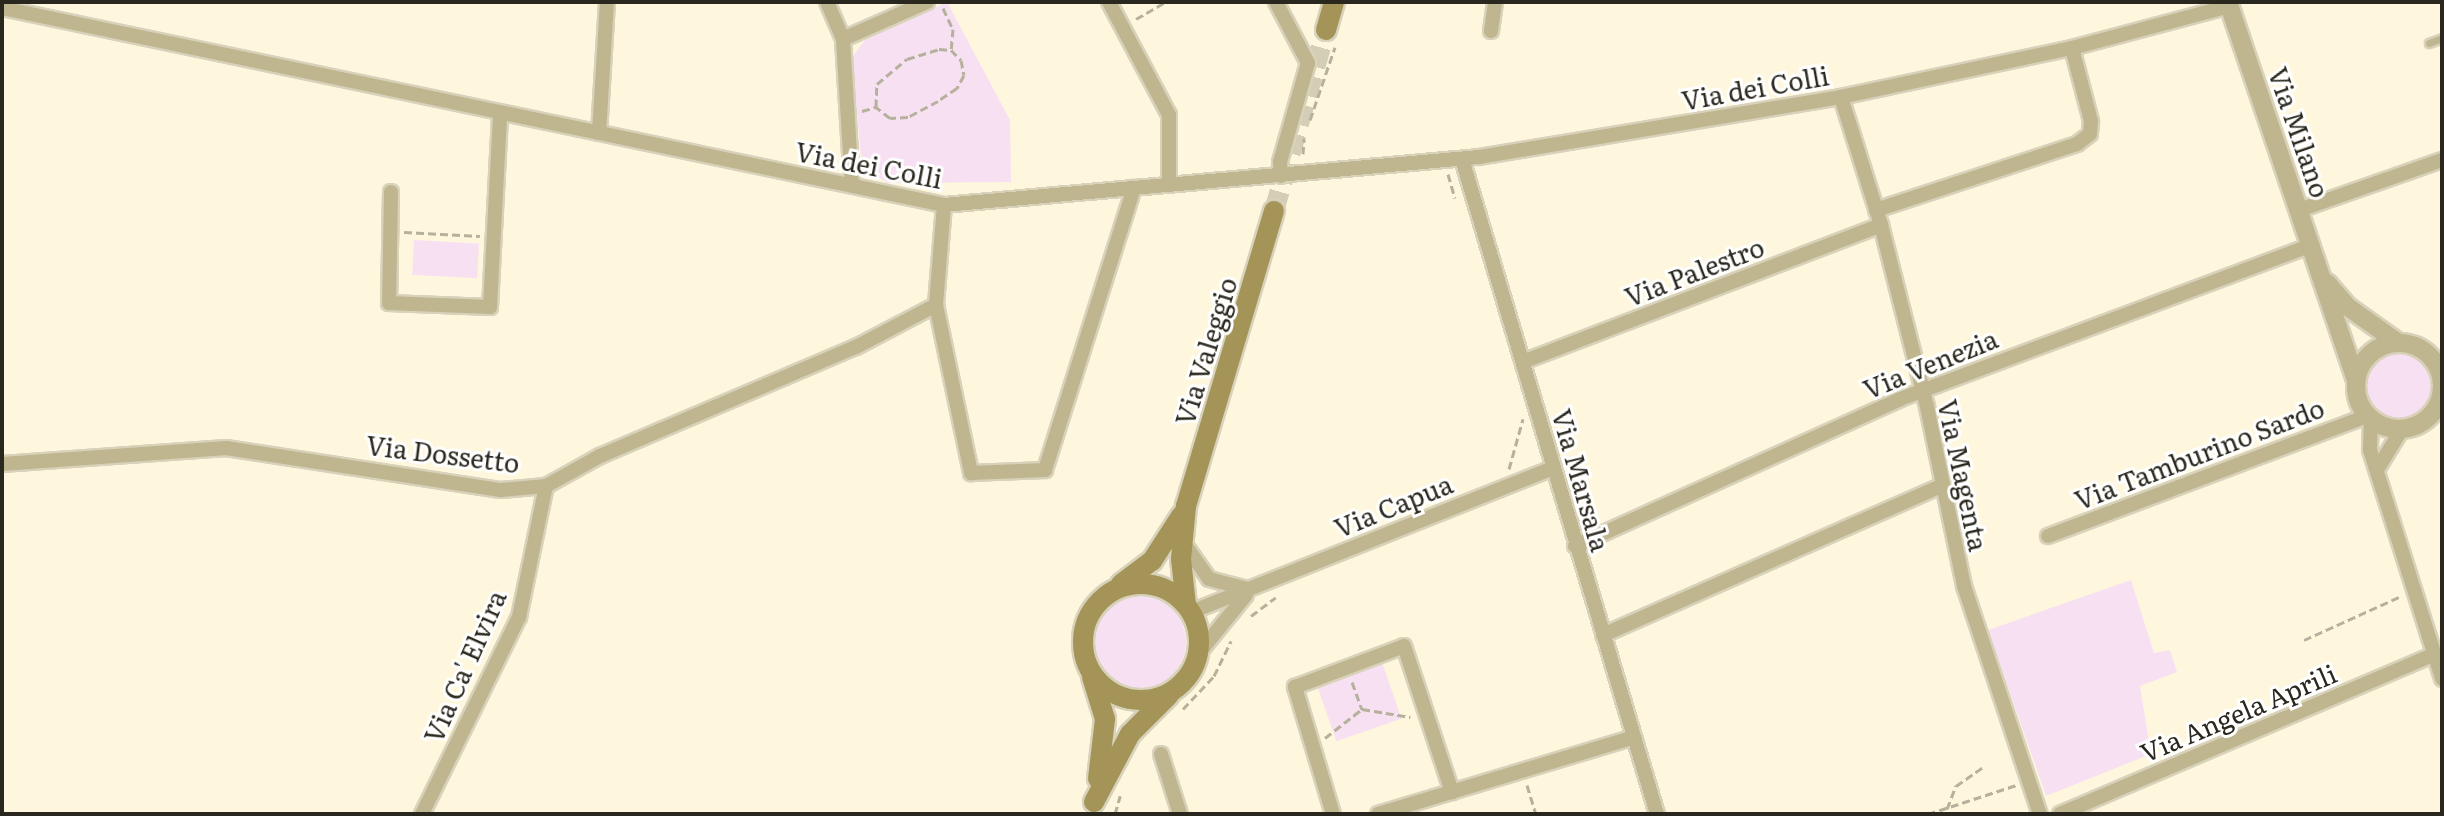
<!DOCTYPE html>
<html>
<head>
<meta charset="utf-8">
<style>
	body { margin:0 }
	#map { position:relative; width:2444px; height:816px; overflow:hidden; background:#fef7dd; font-family:Literata,serif }
	div>[style] { position:absolute }
	[style*='--x'] { left:calc(var(--x)*1px); top:calc(var(--y)*1px); width:calc(var(--w)*1px); rotate:calc(var(--a)*1deg) }
	.green>* { inset:0; background:#f8e0f3; transform-origin:0 0 }
	.round { border-radius:50% }
	.secondary-tunnel>* { height:20px; margin-top:-10px; transform-origin:0; background:repeating-linear-gradient(90deg,#d4ceb7 0 20px,transparent 0 30px) }
	.path>* { height:3px; margin-top:-1.5px; transform-origin:0; background:repeating-linear-gradient(90deg,#b6b19c 0 8px,transparent 0 12px) }
	.roads { filter:drop-shadow(2px 0 #d8d2bb) drop-shadow(-2px 0 #d8d2bb) drop-shadow(0 2px #d8d2bb) drop-shadow(0 -2px #d8d2bb) }
	.service>* { height:7px; margin:-3.5px; padding:0 3.5px; transform-origin:3.5px; border-radius:3.5px; background:#bfb58e }
	.minor>* { height:14px; margin:-7px; padding:0 7px; transform-origin:7px; border-radius:7px; background:#bfb58e }
	.tertiary>* { height:18px; margin:-9px; padding:0 9px; transform-origin:9px; border-radius:9px; background:#bfb58e }
	.tertiary>.ring { margin:-9px; padding:0; box-sizing:content-box; background:none; border:18px solid #bfb58e; border-radius:50% }
	.secondary>* { height:20px; margin:-10px; padding:0 10px; transform-origin:10px; border-radius:10px; background:#a49458 }
	.secondary>.ring { margin:-10px; padding:0; box-sizing:content-box; background:none; border:20px solid #a49458; border-radius:50% }
	span { translate:-50% -50%; white-space:nowrap; text-align:center; line-height:1.15; -webkit-text-stroke:6px #fff; paint-order:stroke }
	.street-label { font-size:26px; color:#2a281e }
	.frame { position:absolute; inset:0; border:4px solid #2a281e; pointer-events:none }
</style>
</head>
<body>
<div id="map">
	<div class="green">
		<div style="clip-path:polygon(947px 2px,1010px 120px,1011px 182px,887px 183px,870px 171px,861px 157px,852px 57px,865px 40px)"></div>
		<div style="left:414px;top:240px;width:65px;height:35px;rotate:3deg"></div>
		<div class="round" style="left:2365px;top:352px;width:68px;height:68px"></div>
		<div style="clip-path:polygon(2131px 580px,2154px 653px,2170px 650px,2177px 672px,2140px 686px,2151px 754px,2046px 796px,1988px 630px)"></div>
		<div class="round" style="left:1094px;top:596px;width:92px;height:92px"></div>
		<div style="left:1382px;top:662px;width:60px;height:69px;rotate:71deg"></div>
	</div>
	<div class="secondary-tunnel">
		<div style="--x:1274;--y:211;--w:188;--a:-74"></div>
	</div>
	<div class="path">
		<div style="--x:943;--y:8;--w:23;--a:65"></div>
		<div style="--x:953;--y:29;--w:21;--a:95"></div>
		<div style="--x:1136;--y:19;--w:34;--a:-30"></div>
		<div style="--x:862;--y:111;--w:15;--a:-16"></div>
		<div style="--x:876;--y:107;--w:23;--a:-88"></div>
		<div style="--x:877;--y:84;--w:39;--a:-40"></div>
		<div style="--x:907;--y:59;--w:34;--a:-17"></div>
		<div style="--x:939;--y:49;--w:12;--a:5"></div>
		<div style="--x:951;--y:50;--w:14;--a:45"></div>
		<div style="--x:961;--y:60;--w:15;--a:79"></div>
		<div style="--x:964;--y:75;--w:15;--a:118"></div>
		<div style="--x:957;--y:88;--w:23;--a:146"></div>
		<div style="--x:938;--y:101;--w:34;--a:152"></div>
		<div style="--x:908;--y:117;--w:18;--a:177"></div>
		<div style="--x:890;--y:118;--w:18;--a:-142"></div>
		<div style="--x:1310;--y:120;--w:77;--a:-71.1"></div>
		<div style="--x:1303;--y:154;--w:16;--a:-86"></div>
		<div style="--x:1448;--y:174;--w:25;--a:74"></div>
		<div style="--x:404;--y:232;--w:76;--a:3"></div>
		<div style="--x:1509;--y:469;--w:52;--a:-74.4"></div>
		<div style="--x:1251;--y:616;--w:31;--a:-37"></div>
		<div style="--x:2304;--y:640;--w:107;--a:-24.4"></div>
		<div style="--x:1352;--y:682;--w:29;--a:70"></div>
		<div style="--x:1183;--y:709;--w:45;--a:-46.8"></div>
		<div style="--x:1214;--y:676;--w:39;--a:-64"></div>
		<div style="--x:1325;--y:738;--w:47;--a:-38.1"></div>
		<div style="--x:1362;--y:709;--w:49;--a:9.5"></div>
		<div style="--x:1527;--y:785;--w:30;--a:73"></div>
		<div style="--x:1947;--y:809;--w:25;--a:-69"></div>
		<div style="--x:1956;--y:786;--w:32;--a:-35"></div>
		<div style="--x:1115;--y:814;--w:19;--a:-74"></div>
		<div style="--x:1928;--y:814;--w:93;--a:-18.2"></div>
	</div>
	<div class="roads">
		<div class="service">
			<div style="--x:2429;--y:43;--w:14;--a:-21"></div>
		</div>
		<div class="minor">
			<div style="--x:827;--y:2;--w:40;--a:66.6"></div>
			<div style="--x:843;--y:39;--w:147;--a:86.5"></div>
			<div style="--x:1109;--y:2;--w:128;--a:62"></div>
			<div style="--x:1169;--y:115;--w:70;--a:90"></div>
			<div style="--x:1276;--y:2;--w:69;--a:62.3"></div>
			<div style="--x:1308;--y:63;--w:103;--a:105.8"></div>
			<div style="--x:1280;--y:162;--w:14;--a:86"></div>
			<div style="--x:2;--y:8;--w:962;--a:11.81"></div>
			<div style="--x:944;--y:205;--w:537;--a:-5.13"></div>
			<div style="--x:1479;--y:157;--w:367;--a:-9.4"></div>
			<div style="--x:1841;--y:97;--w:236;--a:-12"></div>
			<div style="--x:2072;--y:48;--w:163;--a:-14.9"></div>
			<div style="--x:1491;--y:31;--w:29;--a:-82"></div>
			<div style="--x:843;--y:39;--w:92;--a:-23.8"></div>
			<div style="--x:1841;--y:97;--w:134;--a:72.6"></div>
			<div style="--x:1881;--y:225;--w:188;--a:75.8"></div>
			<div style="--x:1927;--y:407;--w:183;--a:78.3"></div>
			<div style="--x:1964;--y:586;--w:240;--a:71.6"></div>
			<div style="--x:599;--y:133;--w:131;--a:-86.5"></div>
			<div style="--x:1462;--y:159;--w:683;--a:73.42"></div>
			<div style="--x:391;--y:192;--w:111;--a:91"></div>
			<div style="--x:389;--y:303;--w:101;--a:2.3"></div>
			<div style="--x:490;--y:307;--w:193;--a:-87"></div>
			<div style="--x:944;--y:205;--w:100;--a:94.6"></div>
			<div style="--x:936;--y:305;--w:172;--a:78.2"></div>
			<div style="--x:971;--y:473;--w:74;--a:-2.3"></div>
			<div style="--x:1045;--y:470;--w:296;--a:-72.5"></div>
			<div style="--x:1876;--y:210;--w:212;--a:-18.2"></div>
			<div style="--x:2077;--y:144;--w:16;--a:-38"></div>
			<div style="--x:2090;--y:134;--w:13;--a:-86"></div>
			<div style="--x:2091;--y:121;--w:75;--a:-104.6"></div>
			<div style="--x:2299;--y:210;--w:151;--a:-19.3"></div>
			<div style="--x:1525;--y:361;--w:381;--a:-20.9"></div>
			<div style="--x:2371;--y:419;--w:31;--a:92"></div>
			<div style="--x:2370;--y:450;--w:240;--a:72.5"></div>
			<div style="--x:2;--y:464;--w:225;--a:-4.1"></div>
			<div style="--x:226;--y:448;--w:278;--a:8.7"></div>
			<div style="--x:501;--y:490;--w:45;--a:-5.1"></div>
			<div style="--x:546;--y:486;--w:62;--a:-29.1"></div>
			<div style="--x:600;--y:456;--w:278;--a:-23.1"></div>
			<div style="--x:856;--y:347;--w:90;--a:-27.7"></div>
			<div style="--x:2378;--y:468;--w:46;--a:-58.4"></div>
			<div style="--x:2048;--y:536;--w:341;--a:-20.6"></div>
			<div style="--x:1183;--y:542;--w:45;--a:54.9"></div>
			<div style="--x:1209;--y:579;--w:40;--a:14.4"></div>
			<div style="--x:1575;--y:546;--w:357;--a:-24.3"></div>
			<div style="--x:1900;--y:399;--w:439;--a:-20.5"></div>
			<div style="--x:1191;--y:612;--w:389;--a:-21.7"></div>
			<div style="--x:1603;--y:635;--w:369;--a:-23.8"></div>
			<div style="--x:1198;--y:654;--w:76;--a:-50.9"></div>
			<div style="--x:1161;--y:754;--w:63;--a:72.4"></div>
			<div style="--x:422;--y:814;--w:220;--a:-63.8"></div>
			<div style="--x:519;--y:617;--w:134;--a:-78.4"></div>
			<div style="--x:1333;--y:814;--w:133;--a:-106.7"></div>
			<div style="--x:1295;--y:687;--w:116;--a:-20.6"></div>
			<div style="--x:1404;--y:646;--w:154;--a:71.8"></div>
			<div style="--x:1378;--y:814;--w:267;--a:-16.7"></div>
			<div style="--x:2060;--y:814;--w:408;--a:-23.1"></div>
		</div>
		<div class="tertiary">
			<div style="--x:2228;--y:2;--w:400;--a:71.3"></div>
			<div style="--x:2327;--y:283;--w:32;--a:49"></div>
			<div style="--x:2348;--y:307;--w:60;--a:35.5"></div>
			<div class="ring" style="left:2356px;top:343px;width:68px;height:68px"></div>
		</div>
		<div class="secondary">
			<div style="--x:1326;--y:30;--w:29;--a:-74"></div>
			<div class="ring" style="left:1083px;top:584px;width:96px;height:96px"></div>
			<div style="--x:1121;--y:584;--w:39;--a:-37"></div>
			<div style="--x:1152;--y:561;--w:54;--a:-57.2"></div>
			<div style="--x:1186;--y:605;--w:46;--a:-96.2"></div>
			<div style="--x:1181;--y:559;--w:53;--a:-84.6"></div>
			<div style="--x:1186;--y:506;--w:308;--a:-73.4"></div>
			<div style="--x:1092;--y:677;--w:44;--a:72.8"></div>
			<div style="--x:1105;--y:719;--w:60;--a:96.7"></div>
			<div style="--x:1094;--y:802;--w:77;--a:-62.1"></div>
			<div style="--x:1130;--y:734;--w:55;--a:-45"></div>
		</div>
	</div>
	<div class="street-label">
		<span style="left:1755px;top:87px;rotate:-10deg">Via dei Colli</span>
		<span style="left:2300px;top:132px;rotate:71deg">Via Milano</span>
		<span style="left:869px;top:164px;rotate:11deg">Via dei Colli</span>
		<span style="left:1694px;top:271px;rotate:-21deg">Via Palestro</span>
		<span style="left:1205px;top:351px;rotate:-73deg">Via Valeggio</span>
		<span style="left:1930px;top:363px;rotate:-22deg">Via Venezia</span>
		<span style="left:443px;top:453px;rotate:7deg">Via Dossetto</span>
		<span style="left:2199px;top:453px;rotate:-21deg">Via Tamburino Sardo</span>
		<span style="left:1964px;top:475px;rotate:78deg">Via Magenta</span>
		<span style="left:1582px;top:480px;rotate:74deg">Via Marsala</span>
		<span style="left:1393px;top:505px;rotate:-22deg">Via Capua</span>
		<span style="left:464px;top:666px;rotate:-66deg">Via Ca' Elvira</span>
		<span style="left:2238px;top:712px;rotate:-23deg">Via Angela Aprili</span>
	</div>
	<div class="frame"></div>
</div>
</body>
</html>
